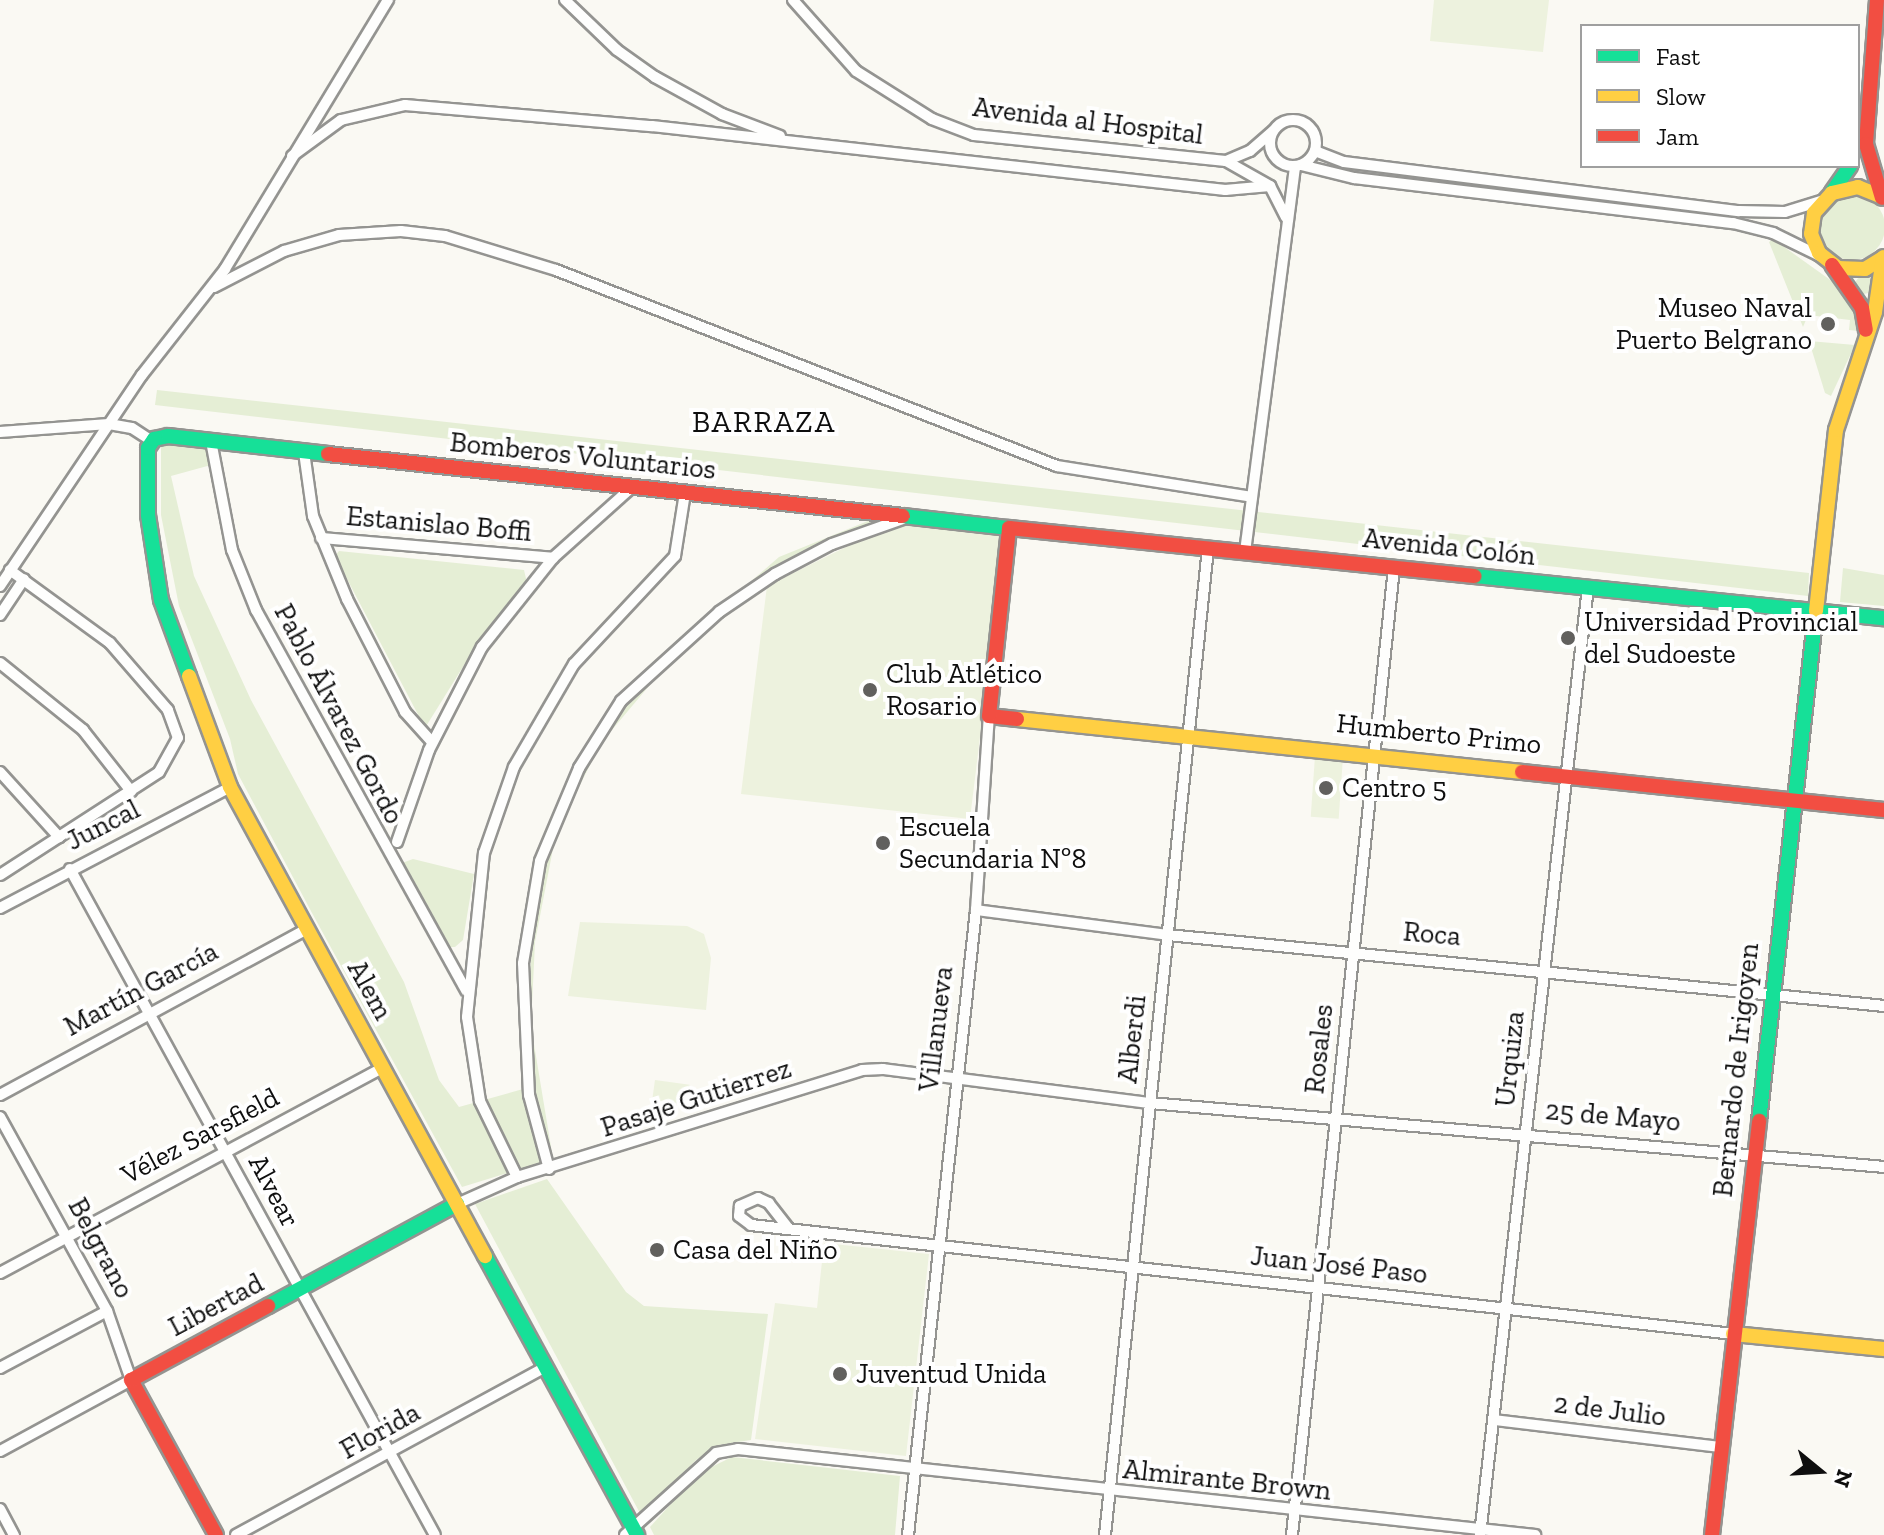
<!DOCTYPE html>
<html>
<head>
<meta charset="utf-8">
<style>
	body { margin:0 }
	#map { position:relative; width:1884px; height:1535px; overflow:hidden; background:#faf9f3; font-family:"Zilla Slab",serif }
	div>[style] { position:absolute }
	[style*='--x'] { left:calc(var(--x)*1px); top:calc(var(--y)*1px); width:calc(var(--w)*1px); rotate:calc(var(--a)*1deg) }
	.green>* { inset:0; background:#e5eed5 }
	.round { border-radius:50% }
	.pitch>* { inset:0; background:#edf2de; transform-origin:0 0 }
	.roads { filter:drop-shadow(2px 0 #949491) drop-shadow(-2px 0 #949491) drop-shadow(0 2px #949491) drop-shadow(0 -2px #949491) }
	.street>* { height:10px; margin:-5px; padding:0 5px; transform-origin:5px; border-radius:5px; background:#fefefd }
	.street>.ring { margin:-5px; padding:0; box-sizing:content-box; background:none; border:10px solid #fefefd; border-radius:50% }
	.fast>* { height:14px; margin:-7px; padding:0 7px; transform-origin:7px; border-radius:7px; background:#16e098 }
	.slow>* { height:14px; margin:-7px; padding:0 7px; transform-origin:7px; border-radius:7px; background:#ffcf43 }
	.jam>* { height:14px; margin:-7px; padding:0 7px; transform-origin:7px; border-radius:7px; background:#f24e42 }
	.dots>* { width:22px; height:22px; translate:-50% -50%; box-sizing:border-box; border:4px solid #fff; border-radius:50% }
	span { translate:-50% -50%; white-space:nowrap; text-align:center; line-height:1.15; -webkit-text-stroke:8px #fff; paint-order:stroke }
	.street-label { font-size:28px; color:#0e0e0e }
	.poi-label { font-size:28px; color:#0e0e0e }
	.right { translate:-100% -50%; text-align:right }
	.left { translate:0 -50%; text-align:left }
	.neighbourhood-label { font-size:30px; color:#0e0e0e; letter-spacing:2px }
	.legend { position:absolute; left:1580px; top:24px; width:280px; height:144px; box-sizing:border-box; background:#fff; border:2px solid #9f9f9f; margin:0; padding:10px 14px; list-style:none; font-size:24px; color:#0e0e0e }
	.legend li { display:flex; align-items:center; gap:16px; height:40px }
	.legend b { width:40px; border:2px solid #9f9f9f }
	.north { position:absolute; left:1780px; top:1431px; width:80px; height:80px; -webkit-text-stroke:6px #fff; paint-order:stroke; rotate:108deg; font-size:22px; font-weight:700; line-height:32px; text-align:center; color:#0e0e0e }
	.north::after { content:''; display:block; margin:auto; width:28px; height:36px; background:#0e0e0e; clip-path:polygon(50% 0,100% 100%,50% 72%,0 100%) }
</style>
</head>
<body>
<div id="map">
	<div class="green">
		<div class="round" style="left:1819px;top:194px;width:66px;height:66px"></div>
		<div style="clip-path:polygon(1773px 239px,1836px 284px,1855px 307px,1859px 331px,1849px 330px,1850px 320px,1808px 315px,1803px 327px,1769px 242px)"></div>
		<div class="round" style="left:1855px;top:276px;width:18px;height:18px"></div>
		<div style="clip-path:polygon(1809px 341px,1855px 345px,1831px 396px,1825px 393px)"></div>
		<div style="clip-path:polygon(157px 390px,1809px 573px,1808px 596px,155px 405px)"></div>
		<div style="clip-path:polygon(161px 441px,208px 448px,211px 465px,171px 476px,194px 576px,251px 700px,404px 982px,439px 1080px,459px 1107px,523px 1089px,533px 927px,553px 829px,599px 737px,678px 644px,779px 557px,905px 506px,911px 518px,800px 565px,696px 630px,601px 743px,556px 833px,535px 942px,531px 1026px,553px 1159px,462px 1187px,312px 913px,238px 774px,230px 739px,179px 606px,161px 515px)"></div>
		<div style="clip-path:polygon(339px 551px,524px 570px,527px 583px,479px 641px,425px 728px,335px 556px)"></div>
		<div style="clip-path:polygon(1843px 568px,1884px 575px,1884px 606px,1840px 602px)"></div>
		<div style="clip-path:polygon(413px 859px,474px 874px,463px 940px,455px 947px,448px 947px,404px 873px,402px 863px)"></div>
		<div style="clip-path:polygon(547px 1179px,626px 1292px,644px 1306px,768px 1314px,751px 1440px,719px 1445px,696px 1460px,642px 1517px,475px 1204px)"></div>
		<div style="clip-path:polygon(732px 1457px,900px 1476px,895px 1535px,654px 1535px,650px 1527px,699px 1473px)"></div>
	</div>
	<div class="pitch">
		<div style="clip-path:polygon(1434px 0,1549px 0,1543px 52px,1430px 41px)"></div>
		<div style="clip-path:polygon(905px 525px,1005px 532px,970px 819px,741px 794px,767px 586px,858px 541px)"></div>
		<div style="left:1315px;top:756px;width:28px;height:61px;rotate:4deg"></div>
		<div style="clip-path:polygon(580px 922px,687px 926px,704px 934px,711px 958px,706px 1010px,568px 996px)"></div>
		<div style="left:655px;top:1080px;width:35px;height:20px;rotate:8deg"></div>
		<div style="clip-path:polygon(824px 1243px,929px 1254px,906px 1456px,755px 1439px,775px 1303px,817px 1308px)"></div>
	</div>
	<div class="roads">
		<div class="street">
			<div style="--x:565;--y:0;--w:72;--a:43.9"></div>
			<div style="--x:617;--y:50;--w:47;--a:35.4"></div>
			<div style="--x:655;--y:77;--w:77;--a:28.9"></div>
			<div style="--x:722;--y:114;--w:62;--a:20.8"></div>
			<div style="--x:793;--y:0;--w:95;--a:48.4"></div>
			<div style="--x:856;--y:71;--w:90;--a:32.3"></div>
			<div style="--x:932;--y:119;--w:45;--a:20.9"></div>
			<div style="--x:974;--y:135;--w:253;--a:5.9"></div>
			<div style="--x:1226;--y:161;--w:26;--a:-23"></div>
			<div style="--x:1250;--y:151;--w:30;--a:-41"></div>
			<div class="ring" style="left:1270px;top:120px;width:36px;height:36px"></div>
			<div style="--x:1315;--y:151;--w:31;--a:21"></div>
			<div style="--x:1344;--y:162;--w:398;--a:7.1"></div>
			<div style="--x:1739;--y:211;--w:46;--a:1.2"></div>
			<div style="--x:1785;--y:212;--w:38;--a:-17"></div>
			<div style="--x:292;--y:156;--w:61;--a:-36.3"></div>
			<div style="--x:341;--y:120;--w:66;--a:-13.2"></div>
			<div style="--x:405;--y:105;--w:248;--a:4.9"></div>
			<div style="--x:652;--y:126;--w:577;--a:6.37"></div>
			<div style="--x:1225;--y:190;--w:45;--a:-5.1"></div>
			<div style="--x:1226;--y:161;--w:51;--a:29.6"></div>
			<div style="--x:1270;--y:186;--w:35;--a:63"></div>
			<div style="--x:1301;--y:165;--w:55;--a:13.8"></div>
			<div style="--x:1354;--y:178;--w:382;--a:6.8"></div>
			<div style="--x:1733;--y:223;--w:41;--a:14"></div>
			<div style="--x:1773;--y:233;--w:52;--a:26.1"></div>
			<div style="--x:214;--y:287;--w:79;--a:-27.2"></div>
			<div style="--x:284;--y:251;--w:57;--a:-16.2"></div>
			<div style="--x:339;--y:235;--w:62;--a:-3.7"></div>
			<div style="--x:401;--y:231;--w:44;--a:6.5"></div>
			<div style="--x:445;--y:236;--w:116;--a:17"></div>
			<div style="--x:556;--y:270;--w:538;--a:21.37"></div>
			<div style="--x:1057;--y:466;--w:197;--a:9"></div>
			<div style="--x:0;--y:432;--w:109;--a:-4.2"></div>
			<div style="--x:109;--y:424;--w:23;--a:10"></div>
			<div style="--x:132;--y:428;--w:24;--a:33"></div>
			<div style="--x:211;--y:441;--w:111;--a:79.1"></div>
			<div style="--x:232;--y:550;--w:65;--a:68.2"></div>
			<div style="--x:256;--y:610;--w:435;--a:61.1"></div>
			<div style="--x:304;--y:452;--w:65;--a:82"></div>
			<div style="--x:313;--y:516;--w:90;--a:67.7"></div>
			<div style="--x:347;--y:599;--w:127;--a:62.8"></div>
			<div style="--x:405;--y:712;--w:40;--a:48"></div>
			<div style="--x:321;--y:538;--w:233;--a:4.9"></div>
			<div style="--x:1245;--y:552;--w:389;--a:-82.6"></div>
			<div style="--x:0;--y:586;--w:254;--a:-56.1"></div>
			<div style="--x:142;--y:375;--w:135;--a:-51.9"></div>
			<div style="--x:225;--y:269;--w:315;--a:-58.8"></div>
			<div style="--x:0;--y:615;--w:43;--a:-56.3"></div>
			<div style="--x:0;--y:663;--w:107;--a:38.9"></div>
			<div style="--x:83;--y:730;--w:78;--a:51.8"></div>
			<div style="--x:0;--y:772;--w:88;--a:47.8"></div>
			<div style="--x:397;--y:842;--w:97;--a:-70.8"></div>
			<div style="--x:429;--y:750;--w:116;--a:-62.8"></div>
			<div style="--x:482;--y:647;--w:114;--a:-51.4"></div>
			<div style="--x:553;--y:558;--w:106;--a:-41.9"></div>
			<div style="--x:70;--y:869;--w:759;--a:61.28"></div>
			<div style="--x:0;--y:875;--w:189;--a:-32.9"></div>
			<div style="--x:159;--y:772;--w:39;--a:-61"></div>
			<div style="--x:178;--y:738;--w:30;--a:-110"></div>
			<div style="--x:168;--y:710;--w:89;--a:-130.9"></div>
			<div style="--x:110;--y:643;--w:124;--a:-143.9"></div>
			<div style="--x:0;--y:908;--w:260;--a:-27.7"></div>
			<div style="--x:976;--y:910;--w:194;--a:7.4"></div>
			<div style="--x:1168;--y:935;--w:720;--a:5.66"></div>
			<div style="--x:0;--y:1095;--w:349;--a:-28.4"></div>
			<div style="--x:0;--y:1117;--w:222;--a:61.1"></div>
			<div style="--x:107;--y:1311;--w:73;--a:70.8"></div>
			<div style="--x:131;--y:1380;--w:149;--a:151.5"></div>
			<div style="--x:549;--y:1169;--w:77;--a:-105.1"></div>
			<div style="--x:529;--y:1095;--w:132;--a:-92.6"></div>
			<div style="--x:523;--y:963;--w:103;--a:-80.5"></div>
			<div style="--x:540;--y:861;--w:101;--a:-67.2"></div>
			<div style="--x:579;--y:768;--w:79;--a:-57.9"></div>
			<div style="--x:621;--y:701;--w:132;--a:-42.2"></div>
			<div style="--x:719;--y:612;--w:68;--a:-34.2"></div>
			<div style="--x:775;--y:574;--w:64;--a:-27.8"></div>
			<div style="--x:832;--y:544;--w:75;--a:-19.4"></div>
			<div style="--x:517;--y:1177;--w:85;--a:-116"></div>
			<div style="--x:480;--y:1101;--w:85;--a:-98.8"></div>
			<div style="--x:467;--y:1017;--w:165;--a:-84.1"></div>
			<div style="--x:484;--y:853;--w:91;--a:-70.8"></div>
			<div style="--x:514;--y:767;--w:119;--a:-59.8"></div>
			<div style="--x:574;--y:664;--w:148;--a:-46.9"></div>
			<div style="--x:675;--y:556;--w:64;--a:-81"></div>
			<div style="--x:457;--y:1204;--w:66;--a:-24.2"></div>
			<div style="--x:517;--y:1177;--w:361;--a:-17.2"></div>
			<div style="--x:862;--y:1070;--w:21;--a:-3"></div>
			<div style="--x:883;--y:1069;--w:269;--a:7.3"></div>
			<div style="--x:1150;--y:1103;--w:737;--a:4.98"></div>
			<div style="--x:789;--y:1229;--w:33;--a:-128"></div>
			<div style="--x:769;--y:1203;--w:12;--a:-156"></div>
			<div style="--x:758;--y:1198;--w:20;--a:156"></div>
			<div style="--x:740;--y:1206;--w:10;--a:96"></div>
			<div style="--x:739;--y:1216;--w:15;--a:37"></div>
			<div style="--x:751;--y:1225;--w:988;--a:6.33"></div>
			<div style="--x:0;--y:1273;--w:434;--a:-28.2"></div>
			<div style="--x:0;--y:1368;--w:121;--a:-28"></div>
			<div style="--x:1494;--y:1420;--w:229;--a:6.8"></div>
			<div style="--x:0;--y:1509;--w:30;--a:62"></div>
			<div style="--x:236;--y:1535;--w:352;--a:-28.5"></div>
			<div style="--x:625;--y:1535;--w:122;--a:-42"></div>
			<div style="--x:716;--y:1453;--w:22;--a:-10"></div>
			<div style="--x:738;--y:1449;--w:802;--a:6.16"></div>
			<div style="--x:908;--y:1535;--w:629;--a:-83.79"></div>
			<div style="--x:976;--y:910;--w:194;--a:-86.2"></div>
			<div style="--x:1105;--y:1535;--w:992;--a:-84.04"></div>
			<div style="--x:1292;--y:1535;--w:973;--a:-83.98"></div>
			<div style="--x:1480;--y:1535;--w:954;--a:-83.5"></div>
		</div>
		<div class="fast">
			<div style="--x:1832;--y:192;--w:32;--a:-55"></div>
			<div style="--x:903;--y:516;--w:107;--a:6.5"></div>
			<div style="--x:1475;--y:576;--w:411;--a:5.9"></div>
			<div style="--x:189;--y:676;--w:81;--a:-110.2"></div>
			<div style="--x:161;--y:600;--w:86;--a:-98.7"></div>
			<div style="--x:148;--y:515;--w:67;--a:-90"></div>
			<div style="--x:148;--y:448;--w:11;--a:-56"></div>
			<div style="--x:154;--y:439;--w:14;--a:-12"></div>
			<div style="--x:168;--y:436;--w:161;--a:6.4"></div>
			<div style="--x:1759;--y:1121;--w:513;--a:-83.62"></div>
			<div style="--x:485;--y:1256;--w:318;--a:61.4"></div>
			<div style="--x:268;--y:1306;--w:215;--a:-28.4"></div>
		</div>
		<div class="slow">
			<div style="--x:1880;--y:196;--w:24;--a:-158"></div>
			<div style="--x:1858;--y:187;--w:27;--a:167"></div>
			<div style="--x:1832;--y:193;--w:27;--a:132"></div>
			<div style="--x:1814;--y:213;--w:21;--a:98"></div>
			<div style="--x:1811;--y:234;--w:21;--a:67"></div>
			<div style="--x:1819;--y:253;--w:24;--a:38"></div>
			<div style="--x:1838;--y:268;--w:27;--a:2"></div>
			<div style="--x:1865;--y:269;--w:22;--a:-32"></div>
			<div style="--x:1816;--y:611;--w:182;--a:-83.7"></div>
			<div style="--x:1836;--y:430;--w:124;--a:-71.7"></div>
			<div style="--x:1875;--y:312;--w:55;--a:-81.6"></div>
			<div style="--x:189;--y:676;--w:118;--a:69.7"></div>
			<div style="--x:230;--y:787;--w:534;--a:61.47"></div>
			<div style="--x:1017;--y:719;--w:508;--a:5.99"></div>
			<div style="--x:1733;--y:1334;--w:152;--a:5.7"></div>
		</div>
		<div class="jam">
			<div style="--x:1877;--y:0;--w:144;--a:94.4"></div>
			<div style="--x:1866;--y:144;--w:56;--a:73.5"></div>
			<div style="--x:1832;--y:265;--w:52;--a:55.1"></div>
			<div style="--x:1862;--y:308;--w:22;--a:80"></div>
			<div style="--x:328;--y:454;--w:578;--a:6.15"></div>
			<div style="--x:1017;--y:719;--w:28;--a:-174"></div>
			<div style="--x:989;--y:716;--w:189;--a:-83.9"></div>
			<div style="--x:1009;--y:528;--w:468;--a:5.9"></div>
			<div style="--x:1522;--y:772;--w:364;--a:6"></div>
			<div style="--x:216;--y:1535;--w:177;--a:-118.7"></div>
			<div style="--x:131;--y:1380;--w:156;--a:-28.4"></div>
			<div style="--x:1712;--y:1535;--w:417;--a:-83.5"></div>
		</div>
	</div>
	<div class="dots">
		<div style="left:1828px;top:324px;background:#61605e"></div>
		<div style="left:1568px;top:638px;background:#61605e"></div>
		<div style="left:870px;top:690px;background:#61605e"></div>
		<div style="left:1326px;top:788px;background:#61605e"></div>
		<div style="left:883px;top:843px;background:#61605e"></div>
		<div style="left:657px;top:1250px;background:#61605e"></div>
		<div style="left:840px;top:1374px;background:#61605e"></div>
	</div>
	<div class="street-label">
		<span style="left:1088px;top:121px;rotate:7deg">Avenida al Hospital</span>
		<span style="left:583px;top:456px;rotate:6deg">Bomberos Voluntarios</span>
		<span style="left:439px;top:524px;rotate:5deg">Estanislao Boffi</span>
		<span style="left:1449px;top:547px;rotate:6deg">Avenida Colón</span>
		<span style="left:339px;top:714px;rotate:62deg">Pablo Álvarez Gordo</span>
		<span style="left:1439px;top:734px;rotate:6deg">Humberto Primo</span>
		<span style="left:103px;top:825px;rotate:-27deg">Juncal</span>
		<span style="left:1432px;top:934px;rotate:5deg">Roca</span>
		<span style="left:141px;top:989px;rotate:-28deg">Martín García</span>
		<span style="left:370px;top:990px;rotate:61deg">Alem</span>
		<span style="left:936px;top:1029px;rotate:-83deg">Villanueva</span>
		<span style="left:1132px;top:1039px;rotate:-84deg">Alberdi</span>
		<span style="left:1319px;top:1049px;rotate:-84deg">Rosales</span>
		<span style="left:1510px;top:1059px;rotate:-84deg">Urquiza</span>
		<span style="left:1736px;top:1070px;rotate:-84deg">Bernardo de Irigoyen</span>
		<span style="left:696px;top:1098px;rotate:-18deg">Pasaje Gutierrez</span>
		<span style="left:1613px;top:1116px;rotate:5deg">25 de Mayo</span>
		<span style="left:200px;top:1136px;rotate:-28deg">Vélez Sarsfield</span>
		<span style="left:274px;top:1191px;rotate:62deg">Alvear</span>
		<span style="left:101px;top:1248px;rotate:62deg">Belgrano</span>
		<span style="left:1339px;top:1265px;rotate:6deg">Juan José Paso</span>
		<span style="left:216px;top:1305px;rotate:-28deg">Libertad</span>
		<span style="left:1610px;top:1410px;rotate:7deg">2 de Julio</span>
		<span style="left:380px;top:1431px;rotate:-29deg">Florida</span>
		<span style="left:1227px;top:1480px;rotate:6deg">Almirante Brown</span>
	</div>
	<div class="poi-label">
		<span class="right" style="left:1812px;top:324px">Museo Naval<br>Puerto Belgrano</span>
		<span class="left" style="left:1584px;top:638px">Universidad Provincial<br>del Sudoeste</span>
		<span class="left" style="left:886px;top:690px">Club Atlético<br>Rosario</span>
		<span class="left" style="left:1342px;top:788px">Centro 5</span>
		<span class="left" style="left:899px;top:843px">Escuela<br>Secundaria Nº8</span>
		<span class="left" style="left:673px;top:1250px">Casa del Niño</span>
		<span class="left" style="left:856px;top:1374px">Juventud Unida</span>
	</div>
	<div class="neighbourhood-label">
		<span style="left:764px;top:422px">BARRAZA</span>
	</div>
	<ul class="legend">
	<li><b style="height:10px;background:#16e098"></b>Fast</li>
	<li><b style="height:10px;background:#ffcf43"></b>Slow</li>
	<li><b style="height:10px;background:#f24e42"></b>Jam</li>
	</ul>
	<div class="north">N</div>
</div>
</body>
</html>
